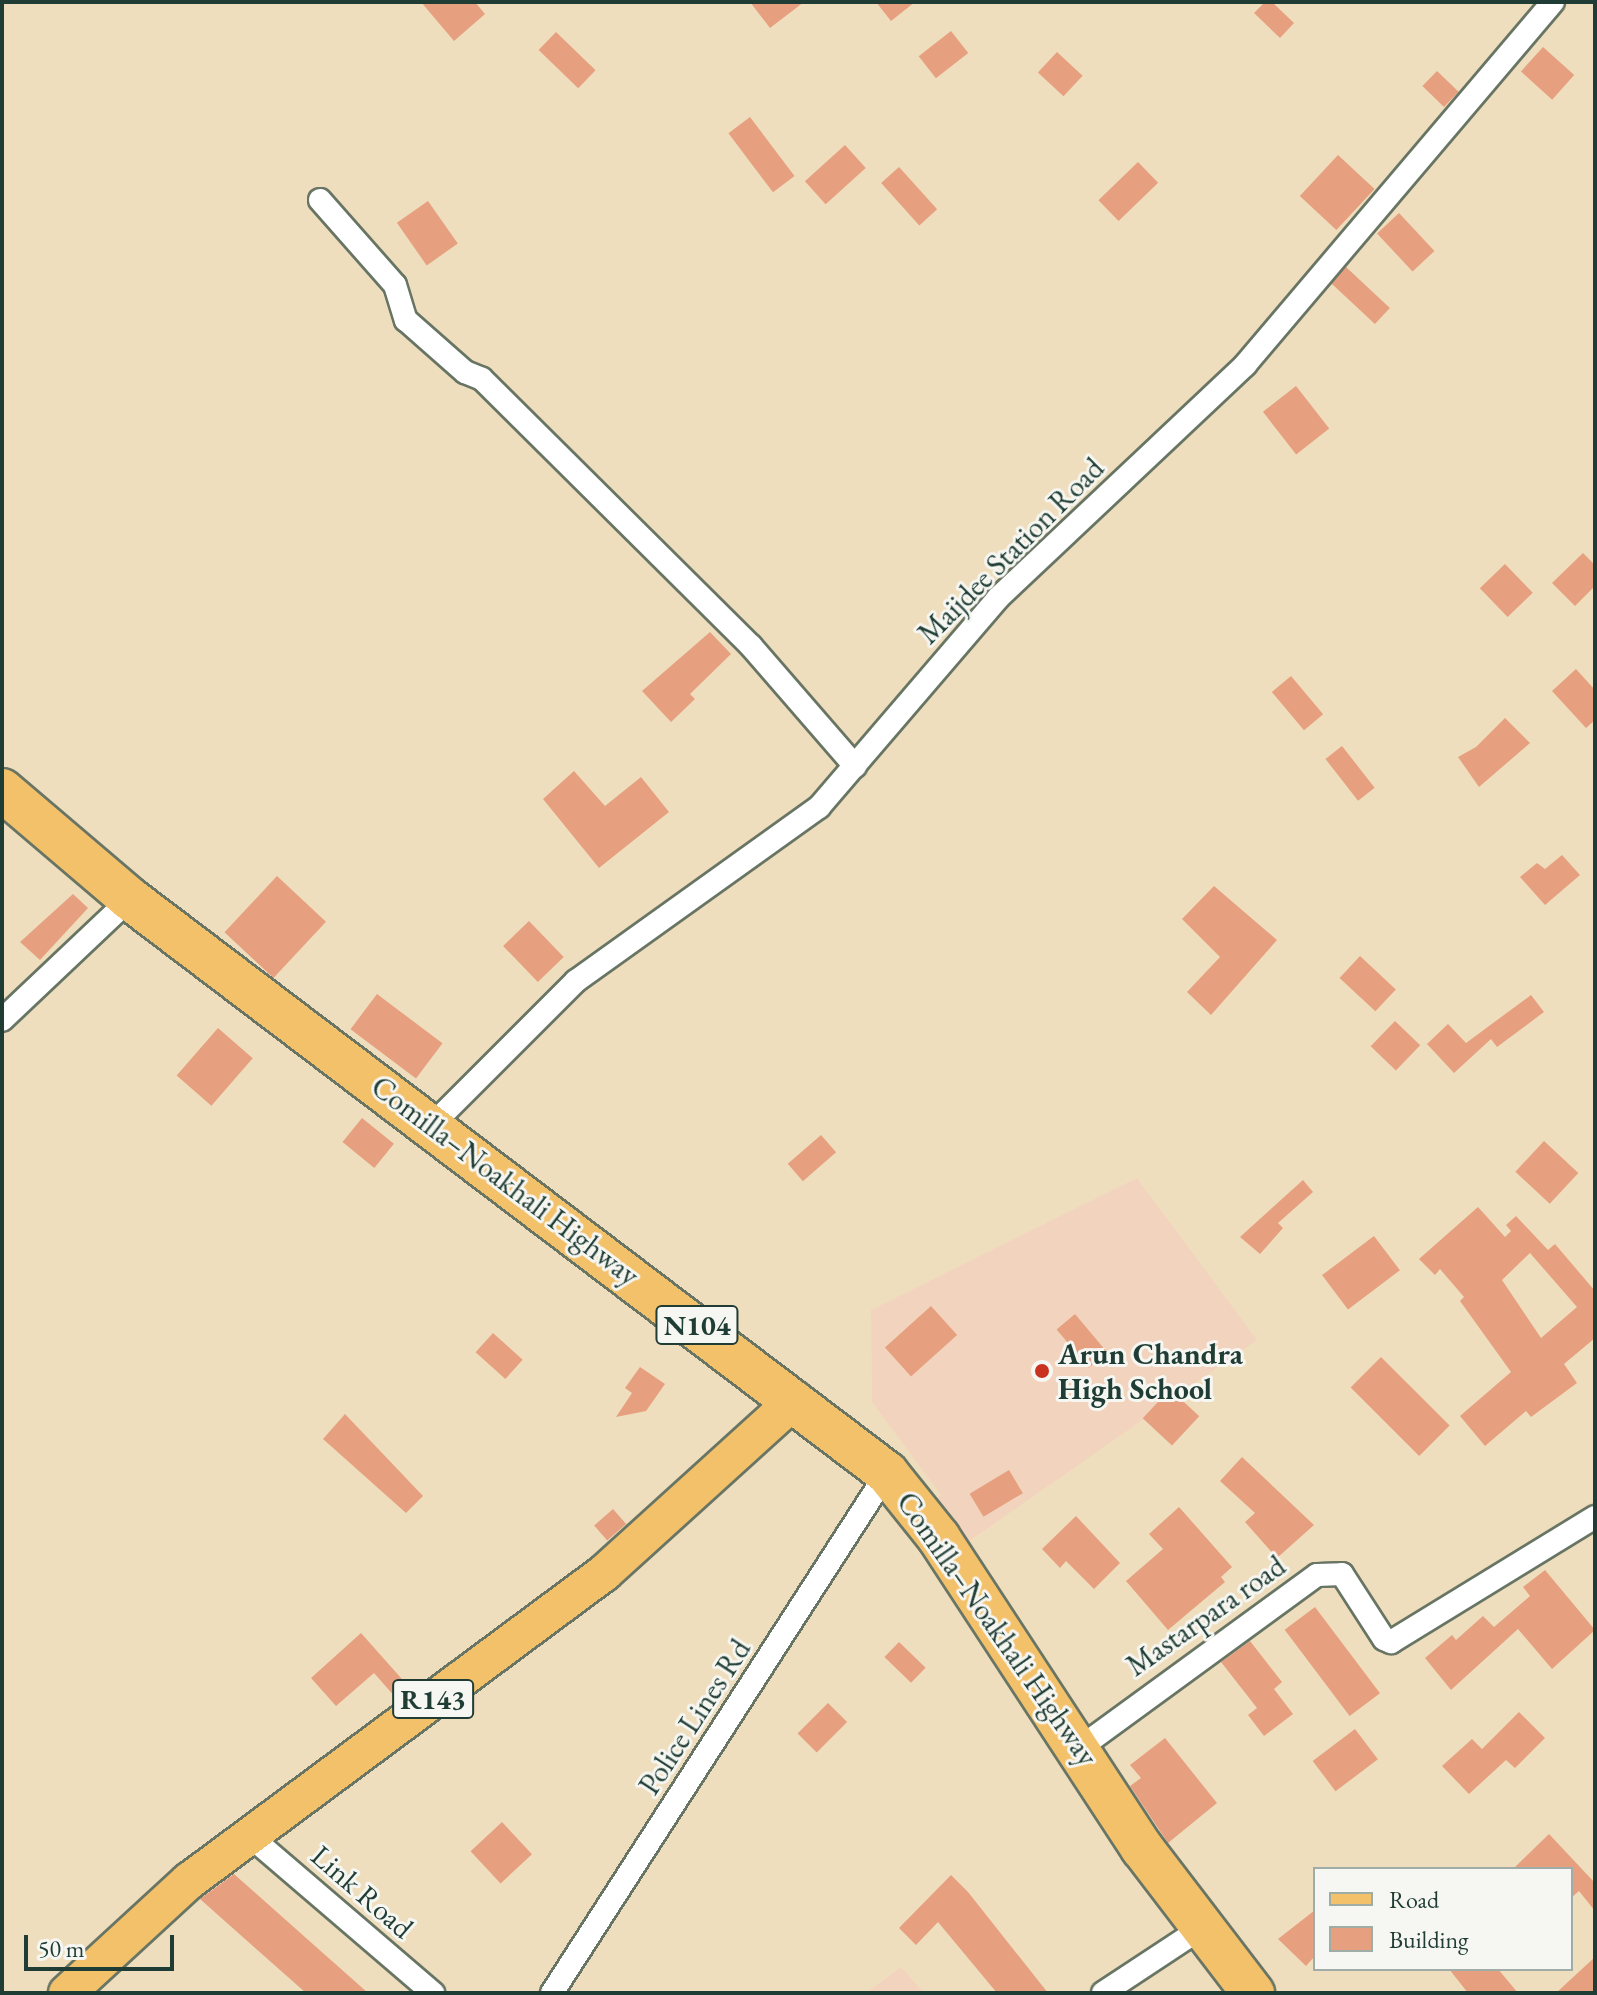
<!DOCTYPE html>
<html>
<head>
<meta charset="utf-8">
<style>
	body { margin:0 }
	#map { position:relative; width:1597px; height:1995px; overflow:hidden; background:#efdebd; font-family:"EB Garamond",serif }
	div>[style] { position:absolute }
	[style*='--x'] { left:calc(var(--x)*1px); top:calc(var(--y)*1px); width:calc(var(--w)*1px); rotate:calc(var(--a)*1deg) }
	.built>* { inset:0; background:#f2d4be }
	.building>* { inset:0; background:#e6a07f; transform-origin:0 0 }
	.roads { filter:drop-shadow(2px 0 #687564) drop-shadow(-2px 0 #687564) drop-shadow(0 2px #687564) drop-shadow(0 -2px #687564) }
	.street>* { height:22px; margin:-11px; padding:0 11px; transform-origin:11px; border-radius:11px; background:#fff }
	.primary>* { height:36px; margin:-18px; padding:0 18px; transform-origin:18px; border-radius:18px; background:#f4c16b }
	.highway>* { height:42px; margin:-21px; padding:0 21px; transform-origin:21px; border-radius:21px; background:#f4c16b }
	.dots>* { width:22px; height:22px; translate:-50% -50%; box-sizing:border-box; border:4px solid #f6f6f2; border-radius:50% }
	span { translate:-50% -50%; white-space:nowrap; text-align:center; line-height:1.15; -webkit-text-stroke:6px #f6f6f2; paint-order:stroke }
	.shield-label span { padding:2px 6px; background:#f6f6f2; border:2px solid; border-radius:6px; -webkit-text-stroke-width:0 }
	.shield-label { font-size:28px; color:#1f3d34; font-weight:700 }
	.street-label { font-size:30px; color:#1f3d34 }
	.poi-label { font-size:30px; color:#1f3d34; font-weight:700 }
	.left { translate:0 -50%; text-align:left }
	.frame { position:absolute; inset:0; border:4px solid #1f3d34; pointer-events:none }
	.legend { position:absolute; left:1313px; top:1867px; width:260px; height:104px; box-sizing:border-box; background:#f6f6f2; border:2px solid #a0aca6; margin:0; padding:10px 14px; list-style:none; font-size:24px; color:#1f3d34 }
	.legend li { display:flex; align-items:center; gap:16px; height:40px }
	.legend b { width:40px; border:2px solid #a0aca6 }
	.scale { position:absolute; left:24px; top:1935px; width:150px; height:36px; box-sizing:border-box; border:4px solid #1f3d34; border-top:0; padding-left:10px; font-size:24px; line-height:28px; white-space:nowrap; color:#1f3d34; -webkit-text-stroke:6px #f6f6f2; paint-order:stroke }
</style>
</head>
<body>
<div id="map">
	<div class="built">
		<div style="clip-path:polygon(1137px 1178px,1257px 1340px,955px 1551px,922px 1510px,941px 1495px,872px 1402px,871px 1310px)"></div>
		<div style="clip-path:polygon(901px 1967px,924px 1993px,866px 1993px)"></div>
	</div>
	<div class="building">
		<div style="clip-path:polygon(421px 2px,475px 2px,485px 14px,454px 41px)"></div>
		<div style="clip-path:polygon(750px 2px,804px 2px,770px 28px)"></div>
		<div style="clip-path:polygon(876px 2px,915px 2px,891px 21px)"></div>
		<div style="clip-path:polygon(1265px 2px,1272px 2px,1294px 23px,1280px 38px,1254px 13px)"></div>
		<div style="left:951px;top:31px;width:28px;height:41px;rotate:52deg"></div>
		<div style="left:556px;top:32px;width:55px;height:25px;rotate:44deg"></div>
		<div style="left:1543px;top:47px;width:42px;height:33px;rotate:42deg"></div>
		<div style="left:1057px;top:52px;width:35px;height:28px;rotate:43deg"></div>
		<div style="left:1437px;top:71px;width:30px;height:21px;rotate:44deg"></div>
		<div style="left:750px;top:117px;width:74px;height:27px;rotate:53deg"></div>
		<div style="left:845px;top:145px;width:31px;height:54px;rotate:48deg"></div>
		<div style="left:1338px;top:155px;width:50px;height:56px;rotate:43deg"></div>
		<div style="left:1138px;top:162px;width:29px;height:55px;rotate:46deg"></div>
		<div style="left:899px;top:167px;width:57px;height:24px;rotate:48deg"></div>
		<div style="left:428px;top:201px;width:52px;height:38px;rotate:55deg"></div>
		<div style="left:1399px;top:213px;width:52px;height:30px;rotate:47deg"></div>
		<div style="left:1346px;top:267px;width:60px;height:22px;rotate:43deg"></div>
		<div style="left:1296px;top:386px;width:54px;height:42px;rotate:52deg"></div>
		<div style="clip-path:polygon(1583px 553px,1595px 565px,1595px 586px,1575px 606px,1552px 583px)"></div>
		<div style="left:1505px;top:564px;width:40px;height:35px;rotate:46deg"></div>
		<div style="clip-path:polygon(710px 632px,731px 654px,690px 694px,695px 699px,671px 722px,642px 691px)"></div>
		<div style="clip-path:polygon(1576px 669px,1595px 690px,1595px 720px,1586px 728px,1552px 691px)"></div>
		<div style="left:1291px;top:676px;width:50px;height:25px;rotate:50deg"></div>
		<div style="clip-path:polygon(1505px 718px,1530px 743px,1479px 787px,1458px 757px,1476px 747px)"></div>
		<div style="left:1342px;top:746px;width:53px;height:21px;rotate:52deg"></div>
		<div style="clip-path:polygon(574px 771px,605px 806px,641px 777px,669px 812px,599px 868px,543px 799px)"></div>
		<div style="clip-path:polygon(1562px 855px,1580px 875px,1545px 905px,1520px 877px,1537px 863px,1545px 869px)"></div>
		<div style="left:277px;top:876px;width:67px;height:77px;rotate:43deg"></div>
		<div style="clip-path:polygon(1214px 886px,1277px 940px,1211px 1015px,1187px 992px,1220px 957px,1182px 919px)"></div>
		<div style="clip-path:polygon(73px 894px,88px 908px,40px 960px,20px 942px)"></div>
		<div style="left:529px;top:921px;width:50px;height:36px;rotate:46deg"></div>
		<div style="left:1360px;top:956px;width:49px;height:30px;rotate:43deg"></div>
		<div style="left:377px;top:994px;width:82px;height:44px;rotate:37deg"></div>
		<div style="clip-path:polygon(1531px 995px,1544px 1012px,1497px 1047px,1491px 1039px,1454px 1073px,1427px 1044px,1448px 1024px,1466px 1043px)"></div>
		<div style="left:1395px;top:1021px;width:35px;height:35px;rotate:44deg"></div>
		<div style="left:218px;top:1028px;width:46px;height:63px;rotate:41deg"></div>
		<div style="left:362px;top:1118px;width:41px;height:31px;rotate:39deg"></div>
		<div style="left:821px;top:1135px;width:23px;height:44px;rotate:49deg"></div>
		<div style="left:1544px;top:1141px;width:47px;height:42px;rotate:43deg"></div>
		<div style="clip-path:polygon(1303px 1180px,1313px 1192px,1278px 1223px,1283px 1228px,1260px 1254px,1240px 1237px)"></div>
		<div style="clip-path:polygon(evenodd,1478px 1207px,1505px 1237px,1511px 1231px,1506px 1225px,1516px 1216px,1548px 1250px,1555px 1244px,1595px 1291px,1595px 1338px,1564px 1364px,1577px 1383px,1531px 1417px,1526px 1411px,1485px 1446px,1460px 1416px,1511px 1372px,1460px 1301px,1464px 1297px,1440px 1269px,1435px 1275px,1419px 1259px,1478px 1207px,1530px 1253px,1577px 1307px,1541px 1338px,1502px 1280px,1530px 1253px)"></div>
		<div style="left:1374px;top:1236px;width:43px;height:65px;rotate:53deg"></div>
		<div style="left:931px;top:1306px;width:39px;height:62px;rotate:48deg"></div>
		<div style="left:1075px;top:1314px;width:50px;height:24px;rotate:50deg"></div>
		<div style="left:493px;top:1333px;width:40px;height:26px;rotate:42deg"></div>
		<div style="left:1381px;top:1357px;width:97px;height:43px;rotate:45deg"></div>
		<div style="clip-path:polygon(640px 1367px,665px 1384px,646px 1411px,616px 1417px,632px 1393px,625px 1388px)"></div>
		<div style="left:1170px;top:1389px;width:40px;height:40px;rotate:43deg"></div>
		<div style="clip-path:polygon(345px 1414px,423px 1496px,406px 1513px,323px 1439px)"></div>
		<div style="clip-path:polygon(1242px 1457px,1314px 1525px,1277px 1558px,1245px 1522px,1255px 1513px,1220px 1481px)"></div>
		<div style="left:1009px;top:1470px;width:27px;height:46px;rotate:59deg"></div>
		<div style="clip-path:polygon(1179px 1507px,1232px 1567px,1221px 1577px,1225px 1582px,1168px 1630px,1126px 1581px,1163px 1549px,1149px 1534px)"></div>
		<div style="left:613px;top:1509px;width:20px;height:25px;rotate:49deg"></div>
		<div style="clip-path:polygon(1076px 1516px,1120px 1563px,1094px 1589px,1066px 1561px,1060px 1568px,1042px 1549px)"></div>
		<div style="clip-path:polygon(1545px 1570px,1595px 1630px,1552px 1669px,1518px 1629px,1451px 1690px,1425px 1658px,1452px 1635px,1456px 1640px,1483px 1616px,1494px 1627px,1530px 1596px,1523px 1587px)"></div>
		<div style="left:1315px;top:1607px;width:108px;height:38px;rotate:53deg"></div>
		<div style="clip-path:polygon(361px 1633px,409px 1687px,396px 1698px,374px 1673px,336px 1706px,311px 1678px)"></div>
		<div style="clip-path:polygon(1250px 1641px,1282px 1682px,1274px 1689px,1293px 1714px,1264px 1736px,1248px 1715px,1257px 1708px,1221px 1662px)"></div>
		<div style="left:899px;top:1642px;width:37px;height:21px;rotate:44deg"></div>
		<div style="left:828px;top:1703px;width:27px;height:43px;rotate:45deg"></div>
		<div style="clip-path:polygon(1519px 1712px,1545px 1738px,1515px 1768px,1506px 1760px,1469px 1794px,1442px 1766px,1472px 1739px,1482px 1749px)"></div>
		<div style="left:1355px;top:1729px;width:38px;height:53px;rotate:53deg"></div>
		<div style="clip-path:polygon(1165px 1738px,1217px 1803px,1168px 1843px,1130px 1786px,1141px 1778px,1130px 1765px)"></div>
		<div style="left:502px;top:1822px;width:44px;height:43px;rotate:47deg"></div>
		<div style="clip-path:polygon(1549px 1834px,1595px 1883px,1595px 1911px,1579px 1891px,1571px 1898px,1571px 1869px,1513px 1869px)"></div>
		<div style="clip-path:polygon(234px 1874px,368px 1993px,306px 1993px,200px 1899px)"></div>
		<div style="clip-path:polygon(951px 1875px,968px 1892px,1048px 1993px,997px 1993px,938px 1922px,916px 1945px,899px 1928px)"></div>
		<div style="clip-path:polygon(1315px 1910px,1315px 1956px,1306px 1966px,1278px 1939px)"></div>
		<div style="clip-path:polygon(1595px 1957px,1595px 1993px,1556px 1993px)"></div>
		<div style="clip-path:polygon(1449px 1969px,1498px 1969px,1518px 1993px,1468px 1993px)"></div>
	</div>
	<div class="roads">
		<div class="street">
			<div style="--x:320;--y:200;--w:113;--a:48.6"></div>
			<div style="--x:395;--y:285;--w:37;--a:73"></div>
			<div style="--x:406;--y:320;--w:79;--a:41.4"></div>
			<div style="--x:465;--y:372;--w:18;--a:22"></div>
			<div style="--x:482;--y:379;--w:379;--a:44.8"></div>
			<div style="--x:751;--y:646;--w:159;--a:49.1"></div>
			<div style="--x:2;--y:1020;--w:176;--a:-43.4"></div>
			<div style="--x:431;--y:1126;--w:205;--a:-45"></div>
			<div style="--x:576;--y:981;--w:299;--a:-35.6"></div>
			<div style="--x:819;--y:807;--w:275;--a:-49.4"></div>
			<div style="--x:998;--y:598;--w:340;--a:-43.3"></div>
			<div style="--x:1245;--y:365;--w:476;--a:-49.7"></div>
			<div style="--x:1081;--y:1747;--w:292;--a:-36.1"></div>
			<div style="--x:1317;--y:1575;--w:25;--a:-2"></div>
			<div style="--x:1342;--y:1574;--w:77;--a:57.1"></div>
			<div style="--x:1384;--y:1639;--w:8;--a:23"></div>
			<div style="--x:1391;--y:1642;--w:239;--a:-31.5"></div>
			<div style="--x:251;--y:1837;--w:240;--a:40.6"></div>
			<div style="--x:552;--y:1993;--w:619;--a:-57.21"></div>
			<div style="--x:1103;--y:1993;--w:120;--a:-33.4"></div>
		</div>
		<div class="primary">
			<div style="--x:67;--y:1993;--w:166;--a:-42.6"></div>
			<div style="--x:189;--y:1881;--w:517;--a:-36.58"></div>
			<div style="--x:604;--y:1573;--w:258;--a:-42.2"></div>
		</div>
		<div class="highway">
			<div style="--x:2;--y:790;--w:168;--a:40.4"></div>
			<div style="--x:130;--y:899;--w:950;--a:37.17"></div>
			<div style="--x:887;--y:1473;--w:83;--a:51.3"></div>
			<div style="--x:939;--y:1538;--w:371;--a:56.8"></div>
			<div style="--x:1142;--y:1848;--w:183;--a:52.6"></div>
		</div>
	</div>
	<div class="dots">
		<div style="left:1042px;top:1371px;background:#c8321e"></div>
	</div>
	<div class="shield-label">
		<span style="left:697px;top:1325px">N104</span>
		<span style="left:433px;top:1699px">R143</span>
	</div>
	<div class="street-label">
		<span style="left:1011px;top:551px;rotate:-45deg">Maijdee Station Road</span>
		<span style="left:505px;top:1181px;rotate:37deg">Comilla–Noakhali Highway</span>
		<span style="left:1206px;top:1616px;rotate:-35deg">Mastarpara road</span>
		<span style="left:997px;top:1629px;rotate:55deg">Comilla–Noakhali Highway</span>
		<span style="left:695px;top:1717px;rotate:-57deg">Police Lines Rd</span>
		<span style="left:362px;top:1892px;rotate:41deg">Link Road</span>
	</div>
	<div class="poi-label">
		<span class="left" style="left:1058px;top:1371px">Arun Chandra<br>High School</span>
	</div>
	<div class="frame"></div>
	<ul class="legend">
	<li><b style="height:10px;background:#f4c16b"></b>Road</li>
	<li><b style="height:22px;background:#e6a07f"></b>Building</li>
	</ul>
	<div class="scale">50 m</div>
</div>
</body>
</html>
